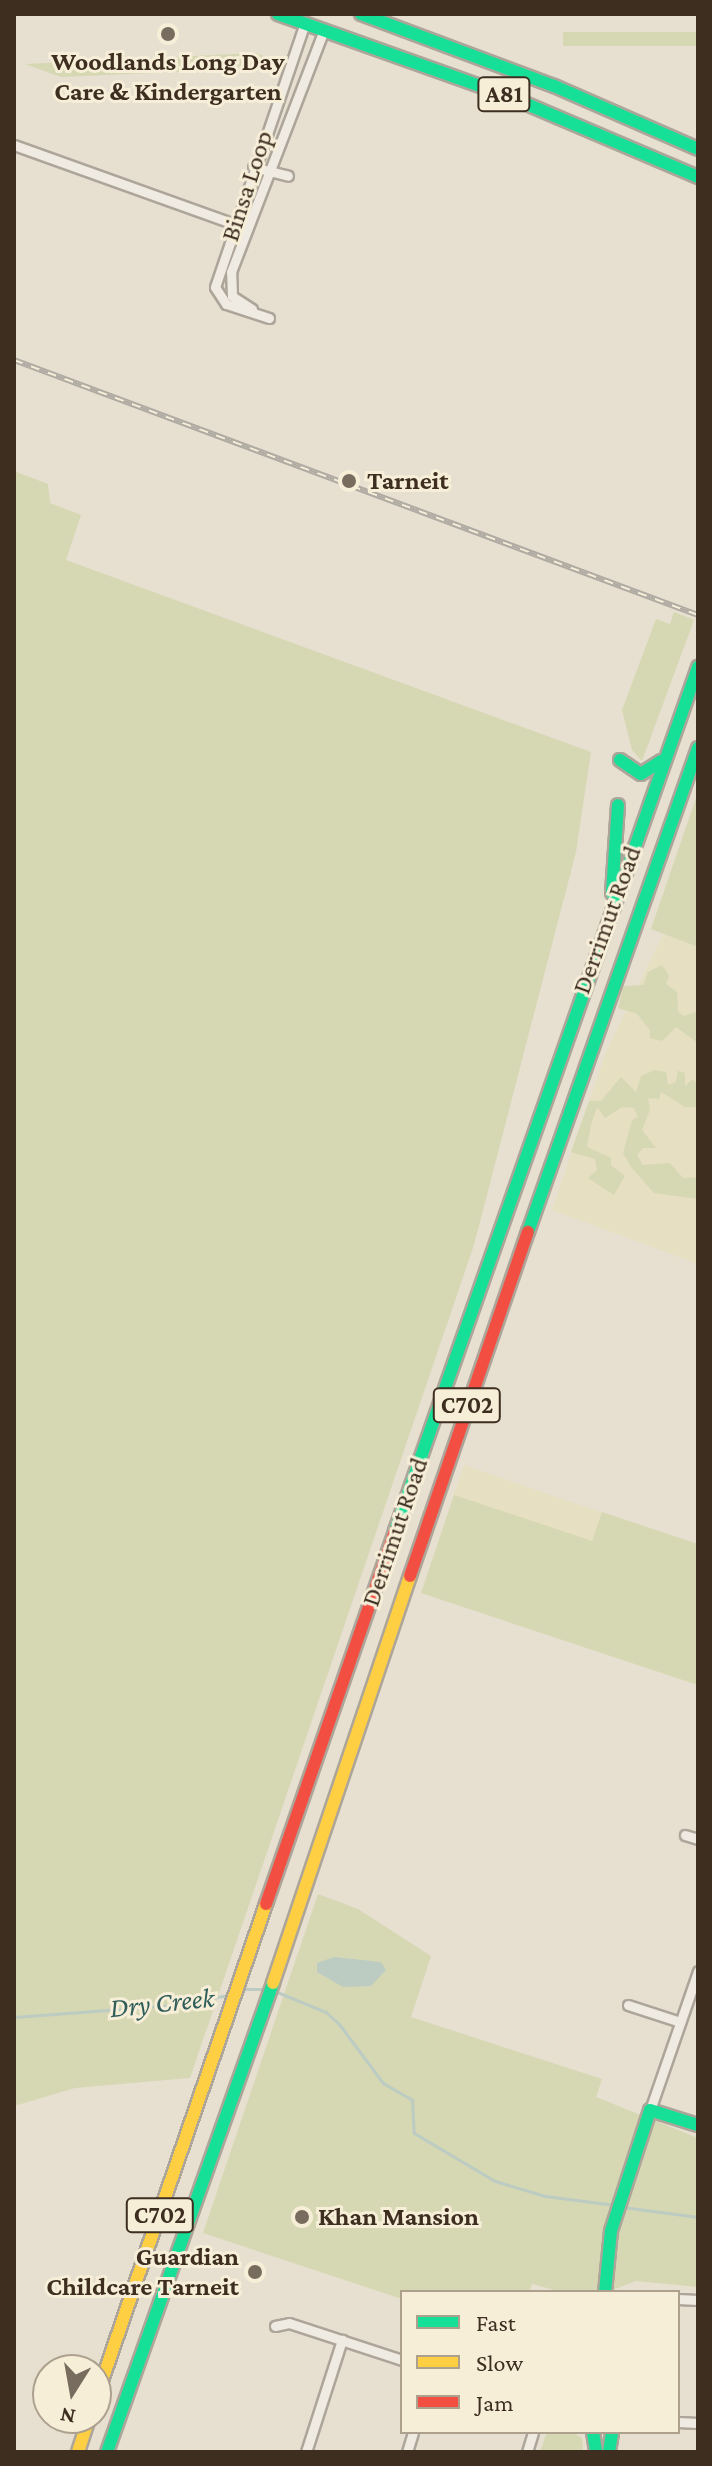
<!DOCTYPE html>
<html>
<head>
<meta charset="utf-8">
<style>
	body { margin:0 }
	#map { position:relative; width:712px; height:2466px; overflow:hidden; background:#e7e0d1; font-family:"Crimson Pro",serif }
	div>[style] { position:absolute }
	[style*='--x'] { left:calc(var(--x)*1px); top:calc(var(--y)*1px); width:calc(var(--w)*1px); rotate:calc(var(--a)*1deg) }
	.farmland>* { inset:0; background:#e6dfc2; transform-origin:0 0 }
	.green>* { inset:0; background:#d6d7b3; transform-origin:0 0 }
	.water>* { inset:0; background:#bcccc2 }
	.stream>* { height:3px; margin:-1.5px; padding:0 1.5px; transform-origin:1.5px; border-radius:1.5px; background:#bcccc2 }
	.roads { filter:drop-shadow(2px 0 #ada599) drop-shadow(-2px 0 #ada599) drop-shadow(0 2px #ada599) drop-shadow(0 -2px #ada599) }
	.street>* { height:9px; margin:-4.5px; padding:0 4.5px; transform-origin:4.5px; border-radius:4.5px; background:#efebe3 }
	.fast>* { height:12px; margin:-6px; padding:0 6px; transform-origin:6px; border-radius:6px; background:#16e098 }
	.slow>* { height:12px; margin:-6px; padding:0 6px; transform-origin:6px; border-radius:6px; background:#ffcf43 }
	.jam>* { height:12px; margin:-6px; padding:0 6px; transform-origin:6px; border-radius:6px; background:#f24e42 }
	.rail>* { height:6px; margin-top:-3px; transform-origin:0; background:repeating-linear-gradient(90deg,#f7eed8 0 9px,#afaaa2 0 18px); box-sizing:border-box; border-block:2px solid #afaaa2 }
	.dots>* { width:22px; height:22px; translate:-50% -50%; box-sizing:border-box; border:4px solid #f7eed8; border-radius:50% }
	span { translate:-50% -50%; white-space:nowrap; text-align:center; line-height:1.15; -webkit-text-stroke:6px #f7eed8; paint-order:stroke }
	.shield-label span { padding:2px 6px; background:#f7eed8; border:2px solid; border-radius:6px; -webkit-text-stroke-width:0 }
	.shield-label { font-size:24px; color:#3d2e20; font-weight:700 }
	.poi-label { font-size:26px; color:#3d2e20; font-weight:700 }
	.left { translate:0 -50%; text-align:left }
	.right { translate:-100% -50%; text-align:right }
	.street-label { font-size:26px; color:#3d2e20 }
	.water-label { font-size:28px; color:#2f5d5a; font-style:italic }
	.frame { position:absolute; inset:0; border:16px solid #3d2e20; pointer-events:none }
	.legend { position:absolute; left:400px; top:2290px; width:280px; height:144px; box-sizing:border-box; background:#f7eed8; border:2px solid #ada18e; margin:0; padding:10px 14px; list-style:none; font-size:24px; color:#3d2e20 }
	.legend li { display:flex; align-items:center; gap:16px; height:40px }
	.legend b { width:40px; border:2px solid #ada18e }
	.north { position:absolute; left:32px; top:2354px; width:80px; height:80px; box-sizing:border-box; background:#f7eed8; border:2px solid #ada18e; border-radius:50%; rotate:191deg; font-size:22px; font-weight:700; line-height:32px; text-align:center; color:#3d2e20 }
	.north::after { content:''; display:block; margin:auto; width:28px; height:36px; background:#786c5e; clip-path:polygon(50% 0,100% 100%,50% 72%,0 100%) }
</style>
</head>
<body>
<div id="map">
	<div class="farmland">
		<div style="clip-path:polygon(663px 934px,698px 947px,698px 1264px,552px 1210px,606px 1052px)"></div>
		<div style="left:464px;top:1465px;width:146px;height:32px;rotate:19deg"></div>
	</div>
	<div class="green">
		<div style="left:698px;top:32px;width:14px;height:135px;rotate:90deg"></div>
		<div style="clip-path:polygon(256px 53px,269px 58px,265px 68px,61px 77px,25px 64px)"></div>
		<div style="clip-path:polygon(14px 471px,48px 484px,50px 503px,81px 515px,66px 560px,591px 752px,576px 852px,474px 1245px,190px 2078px,75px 2088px,14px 2106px)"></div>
		<div style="clip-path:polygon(674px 612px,694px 620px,642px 761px,632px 750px,622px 710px,656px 619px,670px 624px)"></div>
		<div style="clip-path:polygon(698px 792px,698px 947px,651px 929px)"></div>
		<div style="clip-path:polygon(662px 965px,669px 976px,666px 984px,677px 992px,678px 1012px,684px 1016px,698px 1011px,698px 1043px,676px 1027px,662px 1041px,650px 1038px,650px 1030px,637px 1014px,618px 1008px,623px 986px,643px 985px,648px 972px)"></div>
		<div style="clip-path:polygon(655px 1070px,666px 1072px,668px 1085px,676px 1082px,678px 1071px,685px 1073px,685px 1086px,693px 1079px,698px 1084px,698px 1107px,685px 1107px,661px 1092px,659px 1099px,648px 1098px,650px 1110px,642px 1130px,656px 1148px,643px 1148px,637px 1155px,643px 1165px,670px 1163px,683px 1178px,698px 1177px,698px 1199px,654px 1193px,631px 1167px,623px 1153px,632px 1120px,638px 1117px,634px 1108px,622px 1107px,605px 1118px,597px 1107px,591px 1125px,587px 1147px,611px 1158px,611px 1165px,625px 1176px,614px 1195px,588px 1178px,597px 1170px,595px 1159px,571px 1152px,589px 1101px,601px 1101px,621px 1077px,636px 1092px,641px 1076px)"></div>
		<div style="clip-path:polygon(454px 1495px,592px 1541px,602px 1512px,698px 1544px,698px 1685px,421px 1593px)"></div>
		<div style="clip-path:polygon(318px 1894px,358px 1909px,431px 1956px,411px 2017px,602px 2079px,596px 2097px,698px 2138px,698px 2287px,636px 2281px,607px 2292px,562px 2292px,532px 2284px,529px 2292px,402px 2292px,402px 2299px,203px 2233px)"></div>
		<div style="clip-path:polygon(547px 2432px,572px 2432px,582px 2438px,583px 2452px,540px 2452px)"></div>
	</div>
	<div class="water">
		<div style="clip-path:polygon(334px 1957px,381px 1962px,386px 1970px,371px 1986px,343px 1987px,317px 1972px,317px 1963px)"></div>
	</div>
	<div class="stream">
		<div style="--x:242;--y:1989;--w:24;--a:0"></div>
		<div style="--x:277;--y:1992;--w:53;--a:22.2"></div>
		<div style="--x:326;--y:2012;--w:18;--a:43"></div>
		<div style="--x:339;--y:2024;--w:74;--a:53.3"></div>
		<div style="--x:383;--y:2083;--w:34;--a:30"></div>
		<div style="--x:412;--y:2100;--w:33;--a:87"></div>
		<div style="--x:414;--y:2133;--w:94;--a:30.7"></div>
		<div style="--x:495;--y:2181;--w:52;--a:16.7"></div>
		<div style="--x:545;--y:2196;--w:71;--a:7.3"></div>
		<div style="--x:14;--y:2017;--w:161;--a:-4.3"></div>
		<div style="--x:175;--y:2005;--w:54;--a:-10.7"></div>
		<div style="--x:622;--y:2207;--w:77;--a:7.5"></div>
	</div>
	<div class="roads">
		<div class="street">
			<div style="--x:14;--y:145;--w:237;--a:19.7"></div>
			<div style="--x:253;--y:167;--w:36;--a:14"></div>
			<div style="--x:252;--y:309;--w:24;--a:-147"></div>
			<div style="--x:232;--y:296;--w:24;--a:-92"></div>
			<div style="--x:231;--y:272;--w:259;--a:-69"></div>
			<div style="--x:269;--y:318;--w:45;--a:-162"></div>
			<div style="--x:226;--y:304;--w:20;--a:-123"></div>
			<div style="--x:215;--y:287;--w:279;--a:-71.2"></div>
			<div style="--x:685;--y:1835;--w:14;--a:17"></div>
			<div style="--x:628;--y:2005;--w:55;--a:18.1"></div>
			<div style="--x:650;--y:2110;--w:147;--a:-70.9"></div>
			<div style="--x:678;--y:2299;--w:20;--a:3"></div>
			<div style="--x:275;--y:2326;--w:14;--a:-12"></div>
			<div style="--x:289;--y:2323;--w:119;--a:18.1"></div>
			<div style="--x:678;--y:2422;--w:20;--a:3"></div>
			<div style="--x:306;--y:2452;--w:118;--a:-72.2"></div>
			<div style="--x:407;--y:2452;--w:21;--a:-73"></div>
			<div style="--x:527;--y:2452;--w:21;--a:-73"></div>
		</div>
		<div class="fast">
			<div style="--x:278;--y:14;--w:244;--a:19.6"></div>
			<div style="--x:508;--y:96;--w:207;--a:23.1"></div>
			<div style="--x:361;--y:14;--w:206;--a:20.5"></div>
			<div style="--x:554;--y:86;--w:157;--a:23.6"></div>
			<div style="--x:620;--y:760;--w:25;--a:34"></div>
			<div style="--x:641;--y:774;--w:24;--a:-33"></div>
			<div style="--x:612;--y:893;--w:88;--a:-86.1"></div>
			<div style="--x:528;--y:1232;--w:513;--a:-70.65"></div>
			<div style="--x:395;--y:1531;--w:916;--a:-70.67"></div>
			<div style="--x:605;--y:2292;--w:61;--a:-84.4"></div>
			<div style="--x:611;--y:2231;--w:127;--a:-72.1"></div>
			<div style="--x:650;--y:2110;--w:50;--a:17.4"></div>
			<div style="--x:593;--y:2432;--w:20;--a:81"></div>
			<div style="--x:107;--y:2452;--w:498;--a:-70.5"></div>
			<div style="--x:609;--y:2452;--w:20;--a:-81"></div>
		</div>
		<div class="slow">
			<div style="--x:273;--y:1983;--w:429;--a:-71.4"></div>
			<div style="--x:96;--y:2398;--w:522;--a:-71.01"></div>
			<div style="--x:78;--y:2452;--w:36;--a:-72"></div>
		</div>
		<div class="jam">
			<div style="--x:410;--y:1576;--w:364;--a:-71.1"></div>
			<div style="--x:266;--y:1904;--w:395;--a:-70.9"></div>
		</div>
	</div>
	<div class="rail">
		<div style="--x:14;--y:360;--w:730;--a:20.45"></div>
	</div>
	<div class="dots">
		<div style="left:168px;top:34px;background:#786c5e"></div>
		<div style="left:349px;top:481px;background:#786c5e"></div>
		<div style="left:302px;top:2217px;background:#786c5e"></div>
		<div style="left:255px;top:2272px;background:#786c5e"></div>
	</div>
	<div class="shield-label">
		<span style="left:504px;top:94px">A81</span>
		<span style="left:467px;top:1405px">C702</span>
		<span style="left:160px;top:2215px">C702</span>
	</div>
	<div class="poi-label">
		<span style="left:168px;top:77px">Woodlands Long Day<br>Care &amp; Kindergarten</span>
		<span class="left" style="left:367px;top:481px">Tarneit</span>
		<span class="left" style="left:318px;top:2217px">Khan Mansion</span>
		<span class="right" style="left:239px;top:2272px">Guardian<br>Childcare Tarneit</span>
	</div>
	<div class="street-label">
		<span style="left:247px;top:186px;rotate:-72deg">Binsa Loop</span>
		<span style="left:607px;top:920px;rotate:-70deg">Derrimut Road</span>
		<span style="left:395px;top:1532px;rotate:-71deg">Derrimut Road</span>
	</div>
	<div class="water-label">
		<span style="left:162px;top:2003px;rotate:-6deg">Dry Creek</span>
	</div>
	<div class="frame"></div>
	<ul class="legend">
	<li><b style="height:10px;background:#16e098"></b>Fast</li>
	<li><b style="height:10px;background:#ffcf43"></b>Slow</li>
	<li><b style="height:10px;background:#f24e42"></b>Jam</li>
	</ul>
	<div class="north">N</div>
</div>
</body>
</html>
